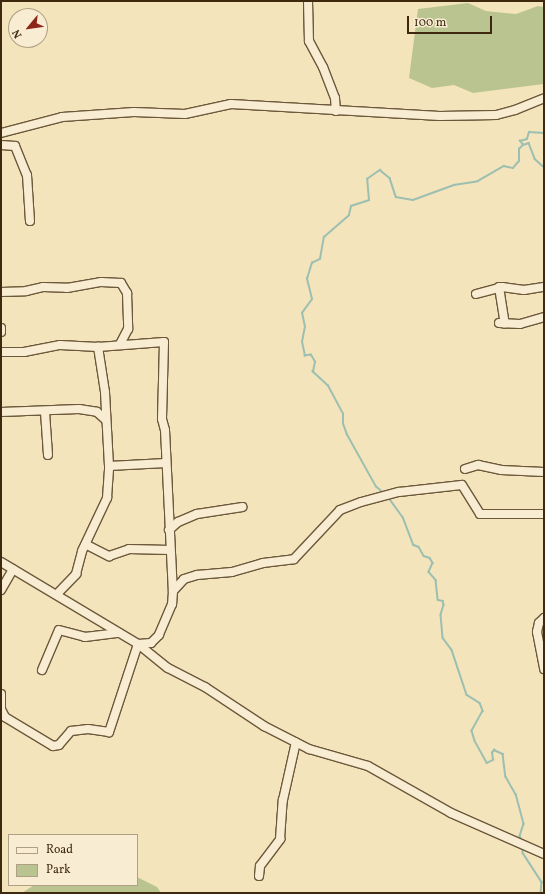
<!DOCTYPE html>
<html>
<head>
<meta charset="utf-8">
<style>
	body { margin:0 }
	#map { position:relative; width:545px; height:894px; overflow:hidden; background:#f4e4bb; font-family:Vollkorn,serif }
	div>[style] { position:absolute }
	[style*='--x'] { left:calc(var(--x)*1px); top:calc(var(--y)*1px); width:calc(var(--w)*1px); rotate:calc(var(--a)*1deg) }
	.green>* { inset:0; background:#bac491 }
	.stream>* { height:1.5px; margin:-0.75px; padding:0 0.75px; transform-origin:0.75px; border-radius:0.75px; background:#9cbfb1 }
	.roads { filter:drop-shadow(1px 0 #6c583a) drop-shadow(-1px 0 #6c583a) drop-shadow(0 1px #6c583a) drop-shadow(0 -1px #6c583a) }
	.minor>* { height:8px; margin:-4px; padding:0 4px; transform-origin:4px; border-radius:4px; background:#f8edd3 }
	span { translate:-50% -50%; white-space:nowrap; text-align:center; line-height:1.15; -webkit-text-stroke:4px #f8edd3; paint-order:stroke }
	.frame { position:absolute; inset:0; border:2px solid #3e290f; pointer-events:none }
	.legend { position:absolute; left:8px; top:834px; width:130px; height:52px; box-sizing:border-box; background:#f8edd3; border:1px solid #ae9f85; margin:0; padding:5px 7px; list-style:none; font-size:12px; color:#3e290f }
	.legend li { display:flex; align-items:center; gap:8px; height:20px }
	.legend b { width:20px; border:1px solid #ae9f85 }
	.north { position:absolute; left:8px; top:8px; width:40px; height:40px; box-sizing:border-box; background:#f8edd3; border:1px solid #ae9f85; border-radius:50%; rotate:241deg; font-size:11px; font-weight:700; line-height:16px; text-align:center; color:#3e290f }
	.north::after { content:''; display:block; margin:auto; width:14px; height:18px; background:#8f2418; clip-path:polygon(50% 0,100% 100%,50% 72%,0 100%) }
	.scale { position:absolute; left:407px; top:16px; width:85px; height:18px; box-sizing:border-box; border:2px solid #3e290f; border-top:0; padding-left:5px; font-size:12px; line-height:14px; white-space:nowrap; color:#3e290f; -webkit-text-stroke:3px #f8edd3; paint-order:stroke }
</style>
</head>
<body>
<div id="map">
	<div class="green">
		<div style="clip-path:polygon(468px 3px,486px 11px,516px 14px,538px 6px,544px 7px,544px 84px,473px 93px,454px 85px,432px 88px,409px 78px,418px 9px)"></div>
		<div style="clip-path:polygon(137px 877px,157px 887px,161px 893px,22px 893px,34px 885px,137px 885px)"></div>
	</div>
	<div class="stream">
		<div style="--x:523;--y:145;--w:5;--a:-127"></div>
		<div style="--x:520;--y:141;--w:7;--a:-16"></div>
		<div style="--x:527;--y:139;--w:7;--a:-74"></div>
		<div style="--x:529;--y:132;--w:15;--a:4"></div>
		<div style="--x:383;--y:493;--w:9;--a:-139"></div>
		<div style="--x:376;--y:487;--w:60;--a:-119.1"></div>
		<div style="--x:347;--y:435;--w:12;--a:-110"></div>
		<div style="--x:343;--y:424;--w:10;--a:-90"></div>
		<div style="--x:343;--y:414;--w:32;--a:-118"></div>
		<div style="--x:328;--y:386;--w:21;--a:-137"></div>
		<div style="--x:313;--y:372;--w:10;--a:-79"></div>
		<div style="--x:315;--y:362;--w:8;--a:-120"></div>
		<div style="--x:311;--y:355;--w:6;--a:171"></div>
		<div style="--x:305;--y:356;--w:14;--a:-102"></div>
		<div style="--x:302;--y:342;--w:15;--a:-79"></div>
		<div style="--x:305;--y:327;--w:14;--a:-102"></div>
		<div style="--x:302;--y:313;--w:17;--a:-54"></div>
		<div style="--x:312;--y:299;--w:21;--a:-104"></div>
		<div style="--x:307;--y:279;--w:17;--a:-73"></div>
		<div style="--x:312;--y:263;--w:9;--a:-27"></div>
		<div style="--x:320;--y:259;--w:22;--a:-80"></div>
		<div style="--x:324;--y:237;--w:33;--a:-41"></div>
		<div style="--x:349;--y:215;--w:9;--a:-77"></div>
		<div style="--x:351;--y:206;--w:19;--a:-18"></div>
		<div style="--x:369;--y:200;--w:21;--a:-95"></div>
		<div style="--x:367;--y:179;--w:16;--a:-35"></div>
		<div style="--x:380;--y:170;--w:13;--a:39"></div>
		<div style="--x:390;--y:178;--w:20;--a:72"></div>
		<div style="--x:396;--y:197;--w:17;--a:10"></div>
		<div style="--x:413;--y:200;--w:44;--a:-20.1"></div>
		<div style="--x:454;--y:185;--w:24;--a:-9"></div>
		<div style="--x:478;--y:181;--w:30;--a:-30"></div>
		<div style="--x:504;--y:166;--w:9;--a:13"></div>
		<div style="--x:513;--y:168;--w:9;--a:-49"></div>
		<div style="--x:519;--y:161;--w:12;--a:-90"></div>
		<div style="--x:519;--y:149;--w:6;--a:-45"></div>
		<div style="--x:523;--y:145;--w:6;--a:-18"></div>
		<div style="--x:529;--y:143;--w:17;--a:69"></div>
		<div style="--x:535;--y:159;--w:12;--a:42"></div>
		<div style="--x:389;--y:498;--w:24;--a:54"></div>
		<div style="--x:403;--y:517;--w:30;--a:69"></div>
		<div style="--x:414;--y:545;--w:5;--a:22"></div>
		<div style="--x:419;--y:547;--w:10;--a:61"></div>
		<div style="--x:424;--y:556;--w:6;--a:18"></div>
		<div style="--x:430;--y:558;--w:6;--a:59"></div>
		<div style="--x:433;--y:563;--w:10;--a:114"></div>
		<div style="--x:429;--y:572;--w:11;--a:49"></div>
		<div style="--x:436;--y:580;--w:20;--a:84"></div>
		<div style="--x:438;--y:600;--w:5;--a:11"></div>
		<div style="--x:443;--y:601;--w:4;--a:76"></div>
		<div style="--x:444;--y:605;--w:10;--a:107"></div>
		<div style="--x:441;--y:615;--w:23;--a:85"></div>
		<div style="--x:443;--y:638;--w:15;--a:53"></div>
		<div style="--x:452;--y:650;--w:47;--a:71.6"></div>
		<div style="--x:467;--y:695;--w:15;--a:32"></div>
		<div style="--x:480;--y:703;--w:9;--a:69"></div>
		<div style="--x:483;--y:711;--w:23;--a:119"></div>
		<div style="--x:472;--y:731;--w:10;--a:73"></div>
		<div style="--x:475;--y:741;--w:25;--a:61"></div>
		<div style="--x:487;--y:763;--w:7;--a:-27"></div>
		<div style="--x:493;--y:760;--w:7;--a:-98"></div>
		<div style="--x:492;--y:753;--w:4;--a:-56"></div>
		<div style="--x:494;--y:750;--w:10;--a:24"></div>
		<div style="--x:503;--y:754;--w:23;--a:83"></div>
		<div style="--x:506;--y:777;--w:20;--a:60"></div>
		<div style="--x:516;--y:794;--w:31;--a:75"></div>
		<div style="--x:524;--y:824;--w:13;--a:108"></div>
		<div style="--x:520;--y:836;--w:4;--a:63"></div>
		<div style="--x:523;--y:848;--w:5;--a:90"></div>
		<div style="--x:523;--y:853;--w:35;--a:57"></div>
		<div style="--x:542;--y:882;--w:11;--a:95"></div>
	</div>
	<div class="roads">
		<div class="minor">
			<div style="--x:308;--y:1;--w:40;--a:88.6"></div>
			<div style="--x:309;--y:41;--w:30;--a:62"></div>
			<div style="--x:323;--y:67;--w:33;--a:69"></div>
			<div style="--x:335;--y:98;--w:13;--a:86"></div>
			<div style="--x:1;--y:133;--w:63;--a:-14.7"></div>
			<div style="--x:62;--y:117;--w:72;--a:-4"></div>
			<div style="--x:134;--y:112;--w:51;--a:2.2"></div>
			<div style="--x:185;--y:114;--w:47;--a:-12.3"></div>
			<div style="--x:231;--y:104;--w:209;--a:3.3"></div>
			<div style="--x:440;--y:116;--w:56;--a:-1"></div>
			<div style="--x:496;--y:115;--w:20;--a:-15"></div>
			<div style="--x:515;--y:110;--w:31;--a:-22"></div>
			<div style="--x:1;--y:145;--w:14;--a:4"></div>
			<div style="--x:15;--y:146;--w:31;--a:68"></div>
			<div style="--x:27;--y:175;--w:46;--a:86.3"></div>
			<div style="--x:499;--y:287;--w:37;--a:81"></div>
			<div style="--x:1;--y:292;--w:25;--a:-2"></div>
			<div style="--x:26;--y:291;--w:17;--a:-13"></div>
			<div style="--x:43;--y:287;--w:24;--a:2"></div>
			<div style="--x:67;--y:288;--w:35;--a:-10"></div>
			<div style="--x:101;--y:282;--w:20;--a:3"></div>
			<div style="--x:121;--y:283;--w:12;--a:59"></div>
			<div style="--x:127;--y:293;--w:36;--a:88"></div>
			<div style="--x:128;--y:329;--w:17;--a:118"></div>
			<div style="--x:476;--y:294;--w:27;--a:-15"></div>
			<div style="--x:502;--y:287;--w:22;--a:8"></div>
			<div style="--x:524;--y:290;--w:20;--a:-9"></div>
			<div style="--x:499;--y:323;--w:21;--a:3"></div>
			<div style="--x:520;--y:324;--w:25;--a:-16"></div>
			<div style="--x:1;--y:328;--w:4;--a:90"></div>
			<div style="--x:1;--y:352;--w:23;--a:0"></div>
			<div style="--x:24;--y:352;--w:37;--a:-11"></div>
			<div style="--x:60;--y:345;--w:38;--a:3"></div>
			<div style="--x:98;--y:347;--w:66;--a:-4.3"></div>
			<div style="--x:164;--y:342;--w:77;--a:91.5"></div>
			<div style="--x:162;--y:419;--w:11;--a:75"></div>
			<div style="--x:165;--y:430;--w:161;--a:87.2"></div>
			<div style="--x:173;--y:591;--w:13;--a:94"></div>
			<div style="--x:172;--y:604;--w:34;--a:113"></div>
			<div style="--x:159;--y:635;--w:11;--a:135"></div>
			<div style="--x:151;--y:643;--w:13;--a:176"></div>
			<div style="--x:138;--y:644;--w:93;--a:108.2"></div>
			<div style="--x:109;--y:732;--w:21;--a:-172"></div>
			<div style="--x:88;--y:729;--w:17;--a:173"></div>
			<div style="--x:71;--y:731;--w:18;--a:131"></div>
			<div style="--x:59;--y:745;--w:6;--a:171"></div>
			<div style="--x:53;--y:746;--w:56;--a:-148.9"></div>
			<div style="--x:5;--y:717;--w:9;--a:-117"></div>
			<div style="--x:1;--y:709;--w:15;--a:-90"></div>
			<div style="--x:1;--y:412;--w:78;--a:-2.2"></div>
			<div style="--x:79;--y:409;--w:18;--a:9"></div>
			<div style="--x:97;--y:412;--w:12;--a:42"></div>
			<div style="--x:45;--y:412;--w:43;--a:86"></div>
			<div style="--x:109;--y:466;--w:57;--a:-3"></div>
			<div style="--x:465;--y:469;--w:14;--a:-17"></div>
			<div style="--x:478;--y:465;--w:24;--a:12"></div>
			<div style="--x:501;--y:470;--w:43;--a:2.7"></div>
			<div style="--x:169;--y:530;--w:12;--a:-42"></div>
			<div style="--x:178;--y:522;--w:21;--a:-23"></div>
			<div style="--x:197;--y:514;--w:46;--a:-8.8"></div>
			<div style="--x:87;--y:545;--w:25;--a:27"></div>
			<div style="--x:109;--y:556;--w:21;--a:-19"></div>
			<div style="--x:129;--y:549;--w:41;--a:1.4"></div>
			<div style="--x:1;--y:562;--w:160;--a:30.9"></div>
			<div style="--x:138;--y:644;--w:38;--a:39"></div>
			<div style="--x:168;--y:668;--w:42;--a:27.2"></div>
			<div style="--x:205;--y:687;--w:71;--a:33.5"></div>
			<div style="--x:264;--y:726;--w:51;--a:27.1"></div>
			<div style="--x:309;--y:749;--w:61;--a:16.1"></div>
			<div style="--x:368;--y:766;--w:95;--a:29.5"></div>
			<div style="--x:451;--y:813;--w:102;--a:23.8"></div>
			<div style="--x:1;--y:590;--w:24;--a:-60"></div>
			<div style="--x:173;--y:591;--w:16;--a:-47"></div>
			<div style="--x:184;--y:579;--w:14;--a:-17"></div>
			<div style="--x:197;--y:575;--w:35;--a:-5"></div>
			<div style="--x:232;--y:572;--w:32;--a:-16"></div>
			<div style="--x:263;--y:563;--w:31;--a:-7"></div>
			<div style="--x:294;--y:559;--w:67;--a:-46.8"></div>
			<div style="--x:340;--y:510;--w:22;--a:-21"></div>
			<div style="--x:361;--y:502;--w:39;--a:-15"></div>
			<div style="--x:399;--y:492;--w:63;--a:-6.3"></div>
			<div style="--x:462;--y:485;--w:34;--a:58"></div>
			<div style="--x:480;--y:514;--w:64;--a:0"></div>
			<div style="--x:57;--y:594;--w:28;--a:-46"></div>
			<div style="--x:76;--y:574;--w:24;--a:-75"></div>
			<div style="--x:82;--y:551;--w:59;--a:-64.7"></div>
			<div style="--x:107;--y:498;--w:32;--a:-86"></div>
			<div style="--x:109;--y:466;--w:74;--a:-93.1"></div>
			<div style="--x:105;--y:392;--w:46;--a:-98.8"></div>
			<div style="--x:544;--y:618;--w:7;--a:135"></div>
			<div style="--x:539;--y:623;--w:9;--a:103"></div>
			<div style="--x:537;--y:632;--w:38;--a:79"></div>
			<div style="--x:42;--y:670;--w:43;--a:-67"></div>
			<div style="--x:59;--y:630;--w:27;--a:15"></div>
			<div style="--x:85;--y:637;--w:34;--a:-7"></div>
			<div style="--x:259;--y:876;--w:10;--a:-84"></div>
			<div style="--x:260;--y:866;--w:34;--a:-53"></div>
			<div style="--x:280;--y:839;--w:39;--a:-86"></div>
			<div style="--x:283;--y:800;--w:59;--a:-77.4"></div>
		</div>
	</div>
	<div class="frame"></div>
	<ul class="legend">
	<li><b style="height:5px;background:#f8edd3"></b>Road</li>
	<li><b style="height:11px;background:#bac491"></b>Park</li>
	</ul>
	<div class="north">N</div>
	<div class="scale">100 m</div>
</div>
</body>
</html>
